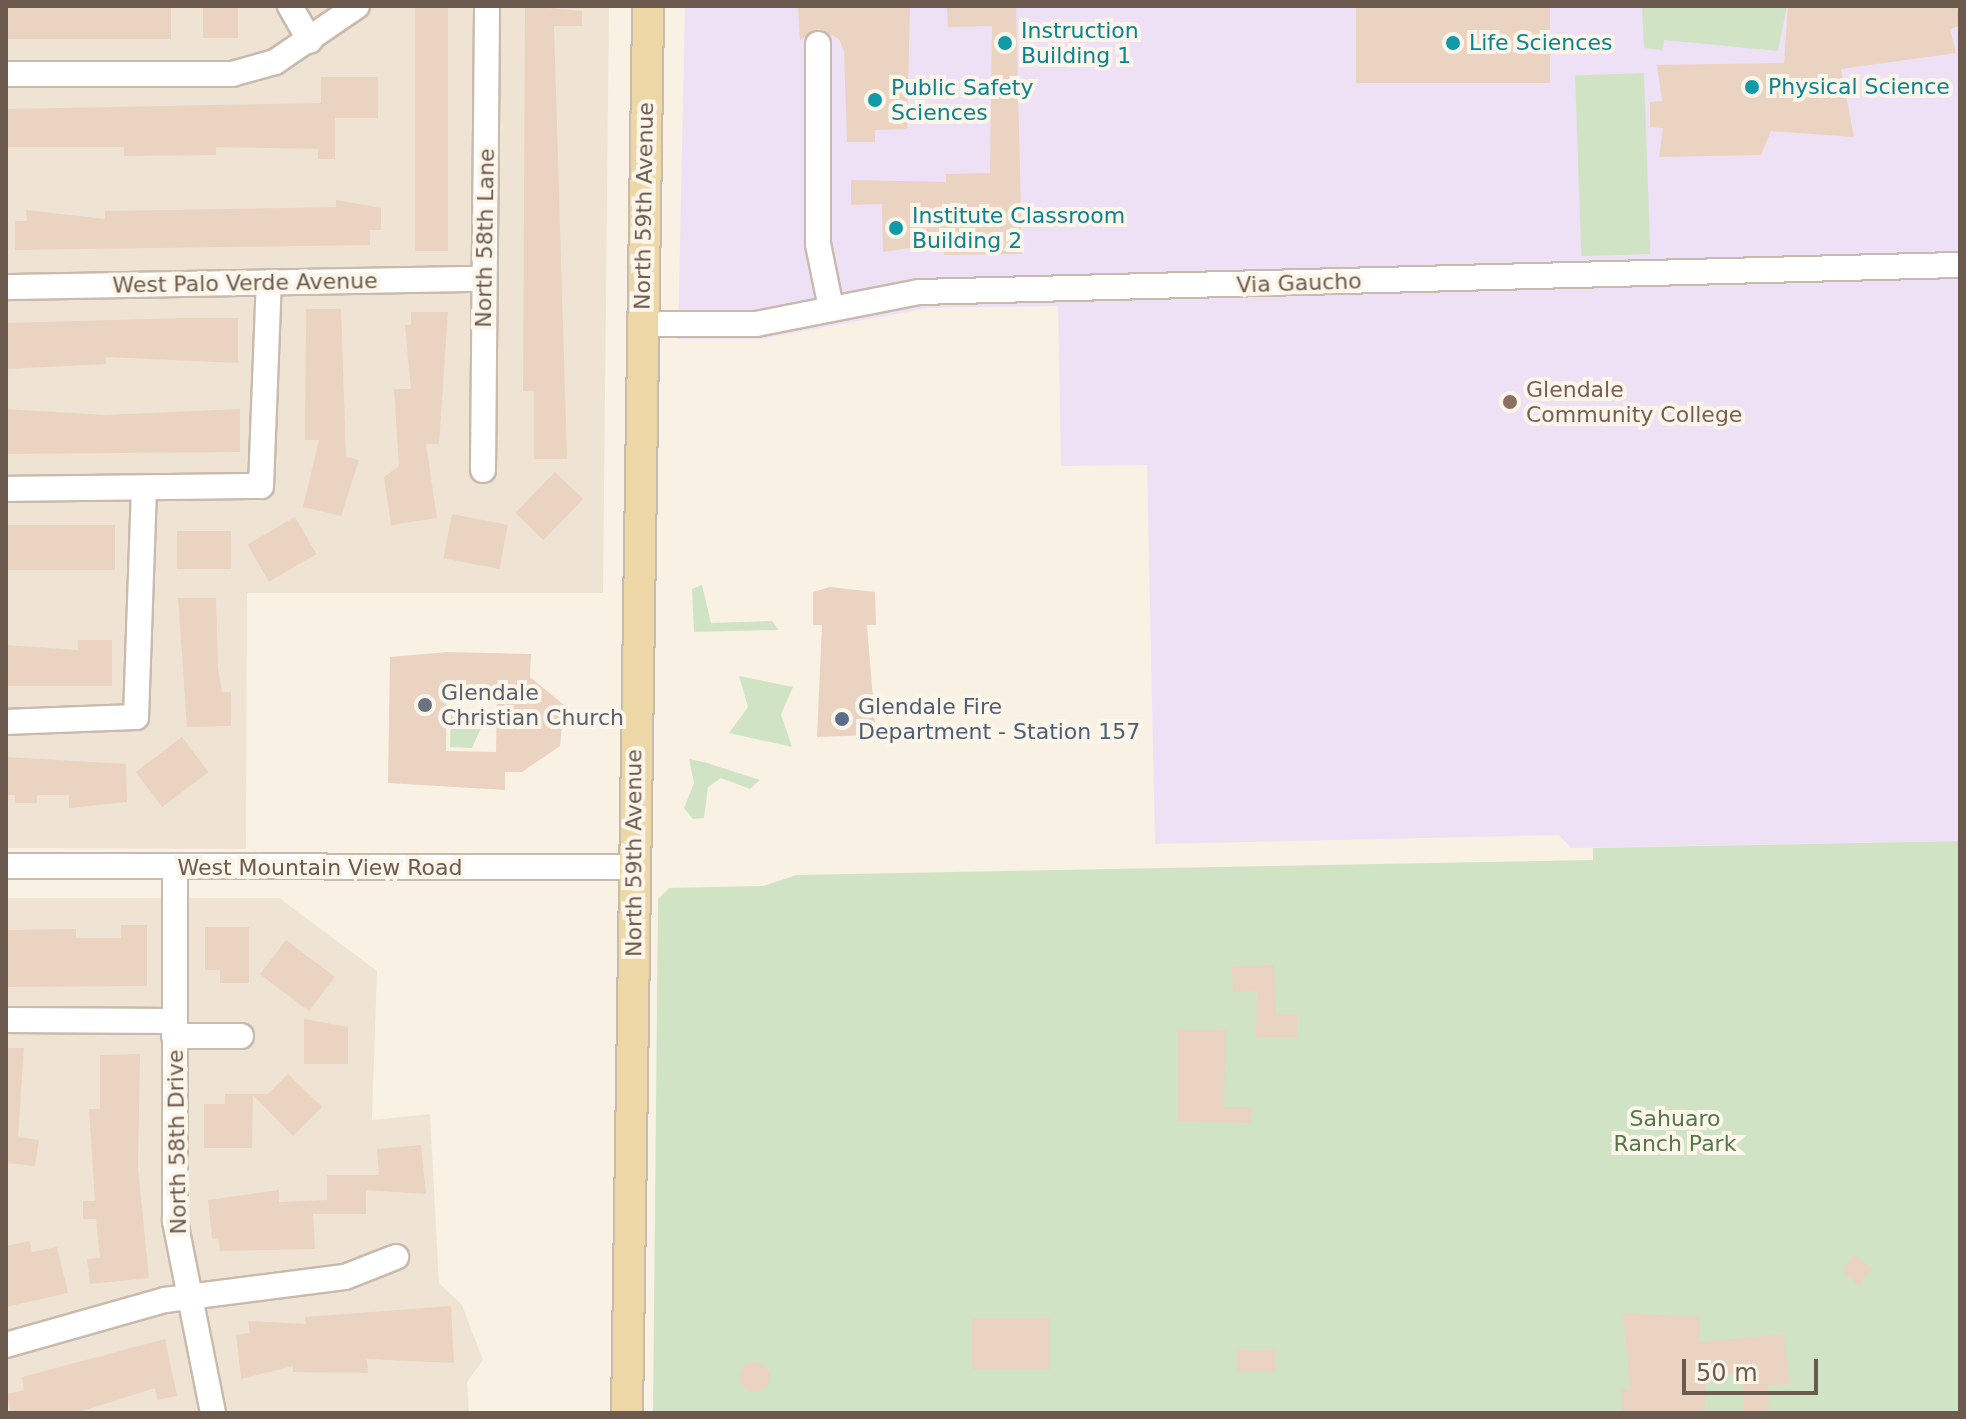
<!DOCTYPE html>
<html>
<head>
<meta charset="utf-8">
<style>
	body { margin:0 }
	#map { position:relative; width:1966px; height:1419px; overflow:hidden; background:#f9f2e4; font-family:"DejaVu Sans",sans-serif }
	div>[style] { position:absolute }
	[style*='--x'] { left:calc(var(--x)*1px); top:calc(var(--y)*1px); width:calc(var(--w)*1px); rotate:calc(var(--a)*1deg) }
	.residential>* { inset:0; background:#efe4d4 }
	.education>* { inset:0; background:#eee1f5 }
	.green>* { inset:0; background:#d0e4c5; transform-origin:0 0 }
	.building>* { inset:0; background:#ead3c0; transform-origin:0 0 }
	.round { border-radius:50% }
	.roads { filter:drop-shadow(2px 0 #c8baad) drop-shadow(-2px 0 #c8baad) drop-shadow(0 2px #c8baad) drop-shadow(0 -2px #c8baad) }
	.minor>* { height:24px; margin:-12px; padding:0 12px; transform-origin:12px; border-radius:12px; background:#fff }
	.major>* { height:30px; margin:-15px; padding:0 15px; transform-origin:15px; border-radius:15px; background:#eed7a6 }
	.dots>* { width:22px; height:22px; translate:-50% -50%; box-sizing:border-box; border:4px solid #fcf6ea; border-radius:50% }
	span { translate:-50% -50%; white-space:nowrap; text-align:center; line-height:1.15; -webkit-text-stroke:8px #fcf6ea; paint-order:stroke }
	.culture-label { font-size:22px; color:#0d838f }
	.left { translate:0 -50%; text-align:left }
	.street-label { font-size:22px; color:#6d5a4e }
	.education-label { font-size:22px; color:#785e54 }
	.worship-label { font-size:22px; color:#5b616d }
	.service-label { font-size:22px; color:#4e5e75 }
	.park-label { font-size:22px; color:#55774b }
	.frame { position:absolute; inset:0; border:8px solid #6d5a4e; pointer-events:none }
	.scale { position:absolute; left:1682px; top:1359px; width:136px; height:36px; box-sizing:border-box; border:4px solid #6d5a4e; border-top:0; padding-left:10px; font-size:24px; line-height:28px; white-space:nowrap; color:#6d5a4e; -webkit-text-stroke:6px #fcf6ea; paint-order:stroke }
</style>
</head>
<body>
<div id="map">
	<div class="residential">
		<div style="clip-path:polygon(6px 6px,609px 6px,603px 593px,247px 593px,246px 849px,6px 848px)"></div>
		<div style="clip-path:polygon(6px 898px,279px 898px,377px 971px,372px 1120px,430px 1114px,439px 1283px,462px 1305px,483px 1360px,467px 1382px,469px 1413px,6px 1413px)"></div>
	</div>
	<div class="education">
		<div style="clip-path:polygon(685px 6px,1960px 6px,1960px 841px,1571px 848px,1559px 835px,1155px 844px,1147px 465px,1061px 466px,1058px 306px,929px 308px,761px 339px,678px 339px)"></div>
	</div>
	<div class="green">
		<div style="clip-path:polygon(1642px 6px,1787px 6px,1778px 51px,1664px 40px,1663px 50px,1644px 48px)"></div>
		<div style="left:1644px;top:73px;width:181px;height:69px;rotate:88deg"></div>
		<div style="clip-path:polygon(702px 585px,711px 623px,772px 621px,779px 630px,694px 632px,692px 589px)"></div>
		<div style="clip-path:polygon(739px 676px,793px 687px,781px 714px,792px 747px,729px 733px,748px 707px)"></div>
		<div style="clip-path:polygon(451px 711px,467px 712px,481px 728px,472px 748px,450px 747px)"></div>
		<div style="clip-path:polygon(689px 759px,704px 762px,760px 780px,750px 789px,721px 778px,708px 787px,704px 818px,693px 819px,684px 808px,694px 783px)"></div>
		<div style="clip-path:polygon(1960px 841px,1960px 1413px,653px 1413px,658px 899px,669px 888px,763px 886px,797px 875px,1593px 860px,1593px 848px)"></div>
	</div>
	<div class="building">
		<div style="left:6px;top:6px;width:165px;height:33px"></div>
		<div style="left:203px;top:6px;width:35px;height:32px"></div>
		<div style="left:415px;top:6px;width:33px;height:245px"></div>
		<div style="clip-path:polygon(525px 6px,582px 11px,582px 26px,554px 26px,567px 459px,534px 459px,534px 391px,523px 391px)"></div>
		<div style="clip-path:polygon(798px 6px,910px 6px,907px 129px,875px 130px,875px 142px,847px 142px,844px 51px,839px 39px,819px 29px,800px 40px)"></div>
		<div style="clip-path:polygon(947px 6px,1016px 6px,1022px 254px,944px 255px,943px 243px,883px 252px,882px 204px,851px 205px,851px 180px,946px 182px,946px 174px,990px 173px,992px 26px,948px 27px)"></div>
		<div style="left:1356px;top:6px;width:194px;height:77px"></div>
		<div style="clip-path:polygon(1788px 6px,1957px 6px,1960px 26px,1950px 29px,1956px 53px,1841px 69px,1854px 137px,1771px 131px,1761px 155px,1659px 157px,1663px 128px,1650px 127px,1650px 102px,1662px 101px,1657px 65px,1784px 63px)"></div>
		<div style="clip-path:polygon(321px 77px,378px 77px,378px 118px,335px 118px,335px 159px,318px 159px,318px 149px,216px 147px,216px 155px,124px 156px,124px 147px,6px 147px,6px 109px,321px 103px)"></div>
		<div style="clip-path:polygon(336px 200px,381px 208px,381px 230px,370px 230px,370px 245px,15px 250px,15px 221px,27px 221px,26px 210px,105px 219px,105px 211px,336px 207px)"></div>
		<div style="clip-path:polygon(306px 309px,341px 309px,346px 457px,359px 460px,341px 516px,303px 507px,319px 440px,305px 440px)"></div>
		<div style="clip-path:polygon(411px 312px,448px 312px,439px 444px,426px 444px,437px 518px,391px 525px,384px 477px,399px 466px,394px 389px,411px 389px,405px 325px,411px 325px)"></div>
		<div style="clip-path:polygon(184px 318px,238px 318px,238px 363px,106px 357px,106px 364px,6px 369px,6px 323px)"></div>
		<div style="clip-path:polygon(6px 409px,105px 415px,240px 409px,240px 452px,6px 454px)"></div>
		<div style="left:555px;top:472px;width:39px;height:57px;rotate:44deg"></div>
		<div style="left:452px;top:514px;width:57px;height:45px;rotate:11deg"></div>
		<div style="left:295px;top:517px;width:43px;height:55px;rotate:60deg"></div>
		<div style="left:6px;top:525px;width:109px;height:45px"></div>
		<div style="left:177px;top:531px;width:54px;height:38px"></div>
		<div style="clip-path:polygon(830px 587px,875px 592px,876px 625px,867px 625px,876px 735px,817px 737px,822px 625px,813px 625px,813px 592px)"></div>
		<div style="clip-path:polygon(178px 598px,216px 598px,218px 668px,222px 692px,231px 692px,231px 726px,187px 727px)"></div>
		<div style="clip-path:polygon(78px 640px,112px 640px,112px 686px,6px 686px,6px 645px,78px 650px)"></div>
		<div style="clip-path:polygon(evenodd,447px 652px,531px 654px,530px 677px,564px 705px,560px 746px,522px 772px,505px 772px,505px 790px,388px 783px,390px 657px,447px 652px,447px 690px,497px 691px,496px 752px,446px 751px,447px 690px)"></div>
		<div style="left:182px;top:737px;width:44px;height:58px;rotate:53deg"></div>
		<div style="clip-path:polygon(6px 757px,126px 764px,127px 802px,69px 808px,69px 795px,37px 795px,37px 803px,15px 803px,15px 795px,6px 795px)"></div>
		<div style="clip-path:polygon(121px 925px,147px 925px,147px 986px,6px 987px,6px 930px,76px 929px,76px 938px,121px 938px)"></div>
		<div style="clip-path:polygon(205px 927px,249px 927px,249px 983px,220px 983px,220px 970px,205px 970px)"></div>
		<div style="left:286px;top:940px;width:61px;height:43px;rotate:37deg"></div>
		<div style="clip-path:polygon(1274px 965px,1276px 1014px,1297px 1014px,1297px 1037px,1256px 1037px,1257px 991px,1233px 992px,1232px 966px)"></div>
		<div style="clip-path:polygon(304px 1019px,348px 1027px,348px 1064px,304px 1064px)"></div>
		<div style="clip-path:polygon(1177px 1029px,1226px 1030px,1224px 1107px,1251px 1107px,1251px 1123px,1177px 1122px)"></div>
		<div style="clip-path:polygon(6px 1048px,24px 1048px,18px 1137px,39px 1140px,35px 1166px,6px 1163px)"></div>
		<div style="clip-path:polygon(140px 1054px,138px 1169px,149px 1278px,90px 1284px,87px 1259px,100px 1258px,96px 1219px,83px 1219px,83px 1201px,95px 1201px,89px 1109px,100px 1109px,100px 1055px)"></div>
		<div style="clip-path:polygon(288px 1074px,322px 1107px,293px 1136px,253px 1095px,252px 1148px,204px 1148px,204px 1104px,225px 1104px,225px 1094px,268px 1094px)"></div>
		<div style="clip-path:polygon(421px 1145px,426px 1194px,366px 1190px,366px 1214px,313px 1214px,315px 1249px,220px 1251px,218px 1238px,212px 1239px,208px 1200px,279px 1190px,279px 1202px,327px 1200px,327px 1175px,379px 1175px,377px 1149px)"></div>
		<div style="clip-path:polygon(30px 1241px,32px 1252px,57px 1247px,68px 1293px,6px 1307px,6px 1246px)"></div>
		<div style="left:1855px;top:1255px;width:22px;height:21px;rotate:39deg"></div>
		<div style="clip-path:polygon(451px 1306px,454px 1363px,367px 1359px,368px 1373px,293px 1372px,293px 1366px,241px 1379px,236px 1335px,250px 1333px,248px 1321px,306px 1324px,305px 1317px)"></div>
		<div style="clip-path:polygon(1623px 1313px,1700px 1317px,1700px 1342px,1784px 1334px,1790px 1385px,1768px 1386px,1769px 1411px,1744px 1412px,1743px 1374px,1705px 1375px,1705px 1413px,1622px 1413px,1621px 1389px,1630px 1389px)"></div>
		<div style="left:972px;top:1318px;width:78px;height:52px"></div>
		<div style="clip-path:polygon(165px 1339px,177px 1396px,157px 1400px,155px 1388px,76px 1413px,11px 1413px,7px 1394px,24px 1390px,22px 1377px)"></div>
		<div style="left:1275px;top:1350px;width:22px;height:38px;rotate:90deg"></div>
		<div class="round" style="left:740px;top:1362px;width:30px;height:30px"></div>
	</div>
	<div class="roads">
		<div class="minor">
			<div style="--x:290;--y:6;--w:40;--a:60.3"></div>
			<div style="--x:818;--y:44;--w:200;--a:90"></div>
			<div style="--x:818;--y:244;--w:65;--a:78.5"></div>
			<div style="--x:6;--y:74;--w:226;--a:0"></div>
			<div style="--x:232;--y:74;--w:45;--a:-15.6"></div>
			<div style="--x:275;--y:62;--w:99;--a:-34.3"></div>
			<div style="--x:6;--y:287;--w:478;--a:-1"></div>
			<div style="--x:642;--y:324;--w:114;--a:0"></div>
			<div style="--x:756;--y:324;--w:166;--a:-11.1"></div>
			<div style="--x:919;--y:292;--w:1041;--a:-1.49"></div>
			<div style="--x:483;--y:470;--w:464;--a:-89.5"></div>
			<div style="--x:6;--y:489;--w:255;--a:-0.7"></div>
			<div style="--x:261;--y:486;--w:204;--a:-87.8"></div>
			<div style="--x:6;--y:722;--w:130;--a:-2.2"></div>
			<div style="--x:136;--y:717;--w:227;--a:-88"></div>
			<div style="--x:6;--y:866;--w:627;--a:0.09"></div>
			<div style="--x:175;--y:868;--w:353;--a:90"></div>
			<div style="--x:175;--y:1221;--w:196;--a:78.8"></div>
			<div style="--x:6;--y:1020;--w:168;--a:0.3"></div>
			<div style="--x:174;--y:1036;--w:67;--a:0"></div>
			<div style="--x:6;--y:1345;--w:165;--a:-15.8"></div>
			<div style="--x:165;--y:1300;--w:181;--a:-7.3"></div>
			<div style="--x:345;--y:1277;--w:55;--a:-21.4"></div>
		</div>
		<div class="major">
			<div style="--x:627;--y:1413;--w:1407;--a:-89.14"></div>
		</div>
	</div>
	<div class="dots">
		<div style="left:1005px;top:43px;background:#0f9aa8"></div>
		<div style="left:1453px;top:43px;background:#0f9aa8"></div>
		<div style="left:1752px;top:87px;background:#0f9aa8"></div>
		<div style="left:875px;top:100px;background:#0f9aa8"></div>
		<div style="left:896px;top:228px;background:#0f9aa8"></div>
		<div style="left:1510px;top:402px;background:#8d6e63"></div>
		<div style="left:425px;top:705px;background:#6b7280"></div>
		<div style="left:842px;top:719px;background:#5c6f8a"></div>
	</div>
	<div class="culture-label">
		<span class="left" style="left:1021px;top:43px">Instruction<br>Building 1</span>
		<span class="left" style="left:1469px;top:43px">Life Sciences</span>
		<span class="left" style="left:891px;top:100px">Public Safety<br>Sciences</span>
		<span class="left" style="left:1768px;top:87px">Physical Science</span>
		<span class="left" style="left:912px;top:228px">Institute Classroom<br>Building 2</span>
	</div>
	<div class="street-label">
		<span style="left:644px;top:206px;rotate:-89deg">North 59th Avenue</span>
		<span style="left:485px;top:238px;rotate:-89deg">North 58th Lane</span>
		<span style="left:245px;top:283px;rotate:-1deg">West Palo Verde Avenue</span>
		<span style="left:1299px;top:283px;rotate:-2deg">Via Gaucho</span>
		<span style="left:634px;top:853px;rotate:-90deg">North 59th Avenue</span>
		<span style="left:320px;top:868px">West Mountain View Road</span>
		<span style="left:177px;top:1142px;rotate:-91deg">North 58th Drive</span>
	</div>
	<div class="education-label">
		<span class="left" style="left:1526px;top:402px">Glendale<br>Community College</span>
	</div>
	<div class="worship-label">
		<span class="left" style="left:441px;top:705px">Glendale<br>Christian Church</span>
	</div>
	<div class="service-label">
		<span class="left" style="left:858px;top:719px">Glendale Fire<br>Department - Station 157</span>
	</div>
	<div class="park-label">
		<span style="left:1675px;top:1131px">Sahuaro<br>Ranch Park</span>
	</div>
	<div class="frame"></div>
	<div class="scale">50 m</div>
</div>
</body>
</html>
